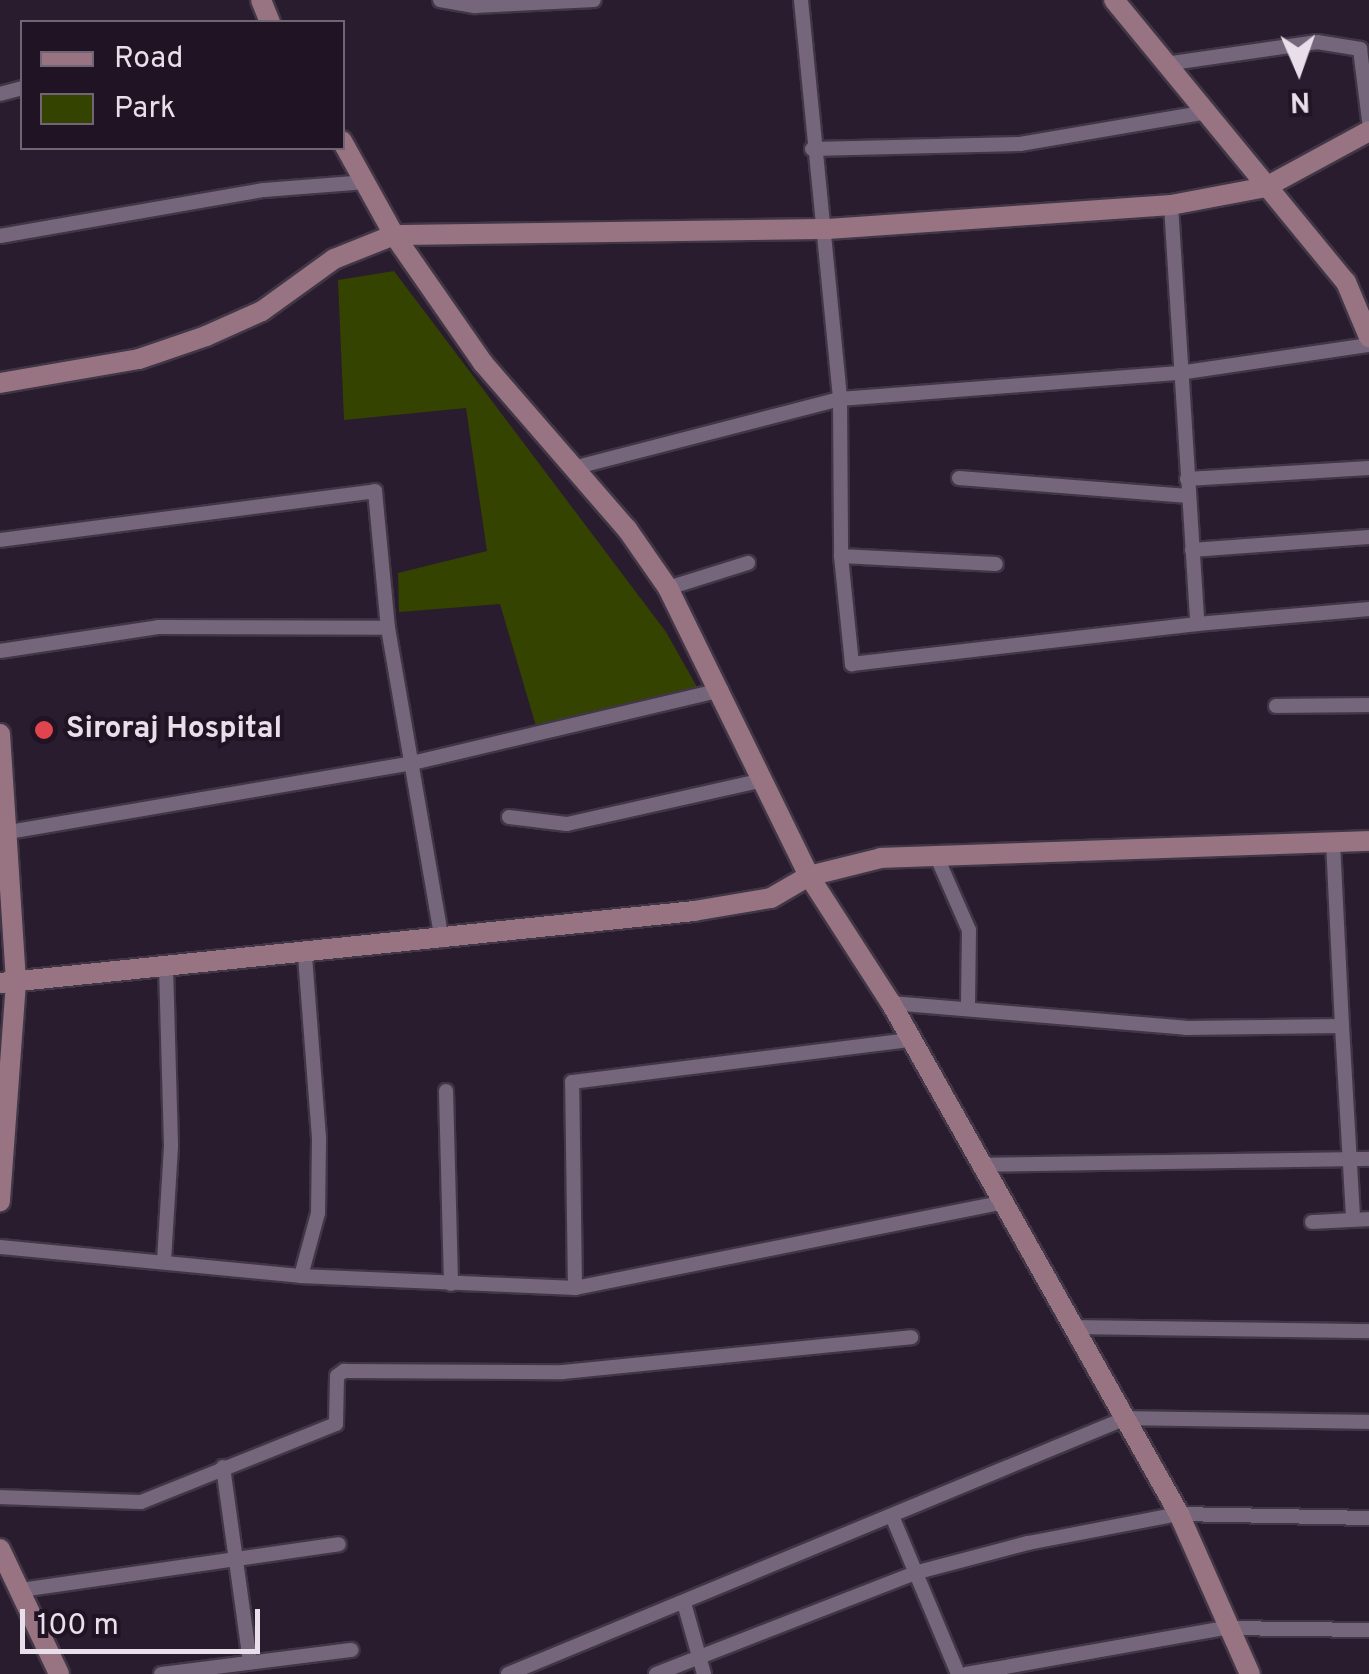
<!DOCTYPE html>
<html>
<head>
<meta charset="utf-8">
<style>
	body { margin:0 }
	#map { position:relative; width:1369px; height:1674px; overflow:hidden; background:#291c2e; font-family:Overpass,sans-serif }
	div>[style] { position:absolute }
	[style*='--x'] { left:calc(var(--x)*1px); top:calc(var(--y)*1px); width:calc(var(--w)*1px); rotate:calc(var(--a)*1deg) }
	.green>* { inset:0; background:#344300 }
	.roads { filter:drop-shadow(2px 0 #403645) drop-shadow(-2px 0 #403645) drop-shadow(0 2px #403645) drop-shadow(0 -2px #403645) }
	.street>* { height:14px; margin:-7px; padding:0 7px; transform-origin:7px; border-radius:7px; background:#75667c }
	.secondary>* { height:20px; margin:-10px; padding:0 10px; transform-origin:10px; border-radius:10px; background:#987482 }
	.dots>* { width:28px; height:28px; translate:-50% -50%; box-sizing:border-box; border:5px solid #1f1324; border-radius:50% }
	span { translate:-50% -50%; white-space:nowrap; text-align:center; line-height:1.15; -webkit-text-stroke:8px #1f1324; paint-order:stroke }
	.poi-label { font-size:30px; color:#e8dfeb; font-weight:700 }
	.left { translate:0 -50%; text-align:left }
	.legend { position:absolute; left:20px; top:20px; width:325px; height:130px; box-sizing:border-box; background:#1f1324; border:2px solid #6f6574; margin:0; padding:12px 18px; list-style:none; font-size:30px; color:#e8dfeb }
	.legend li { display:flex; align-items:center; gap:20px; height:50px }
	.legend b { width:50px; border:2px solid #6f6574 }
	.north { position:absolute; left:1249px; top:20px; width:100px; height:100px; -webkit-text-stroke:8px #1f1324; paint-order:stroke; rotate:178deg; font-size:28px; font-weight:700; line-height:40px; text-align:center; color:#e8dfeb }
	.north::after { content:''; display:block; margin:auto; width:35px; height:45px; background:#e8dfeb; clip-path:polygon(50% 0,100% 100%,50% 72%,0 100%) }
	.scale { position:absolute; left:20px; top:1609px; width:240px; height:45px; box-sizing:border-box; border:5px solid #e8dfeb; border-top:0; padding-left:12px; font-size:30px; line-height:35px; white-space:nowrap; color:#e8dfeb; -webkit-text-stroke:8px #1f1324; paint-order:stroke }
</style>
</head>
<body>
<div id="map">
	<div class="green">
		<div style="clip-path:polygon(394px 271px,666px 632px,697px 687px,536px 726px,500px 604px,399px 612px,398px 573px,487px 551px,466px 408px,344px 420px,338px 280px)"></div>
	</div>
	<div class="roads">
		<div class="street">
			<div style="--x:440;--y:0;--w:36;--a:10"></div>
			<div style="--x:475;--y:6;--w:119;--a:-2.9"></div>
			<div style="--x:801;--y:0;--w:401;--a:84.4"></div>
			<div style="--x:840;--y:399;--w:340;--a:-4.4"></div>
			<div style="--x:1179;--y:373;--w:192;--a:-8.4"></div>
			<div style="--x:1172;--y:63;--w:147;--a:-8.2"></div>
			<div style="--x:1317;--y:42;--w:44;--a:9.2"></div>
			<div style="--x:1360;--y:49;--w:72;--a:82.8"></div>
			<div style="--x:0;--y:94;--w:23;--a:-15"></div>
			<div style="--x:812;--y:149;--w:208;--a:-1.4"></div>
			<div style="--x:1020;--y:144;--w:190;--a:-9.7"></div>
			<div style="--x:1171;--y:205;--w:420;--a:86.4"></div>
			<div style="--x:1197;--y:624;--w:173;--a:-5"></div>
			<div style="--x:0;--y:236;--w:268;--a:-9.9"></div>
			<div style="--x:264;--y:190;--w:103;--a:-4.4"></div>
			<div style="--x:573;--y:468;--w:276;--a:-14.5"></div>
			<div style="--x:840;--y:399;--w:157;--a:89.6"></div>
			<div style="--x:841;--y:556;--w:109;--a:84.2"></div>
			<div style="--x:852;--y:664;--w:347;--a:-6.6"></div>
			<div style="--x:959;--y:478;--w:230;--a:4.5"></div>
			<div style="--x:1187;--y:479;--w:182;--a:-3.5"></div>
			<div style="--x:0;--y:540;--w:378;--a:-7.4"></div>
			<div style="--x:375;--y:491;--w:138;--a:84.6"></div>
			<div style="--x:388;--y:628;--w:317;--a:80.2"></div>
			<div style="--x:1192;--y:550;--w:177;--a:-4.2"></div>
			<div style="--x:841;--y:556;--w:155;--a:3"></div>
			<div style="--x:668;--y:588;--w:84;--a:-17.4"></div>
			<div style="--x:0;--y:651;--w:160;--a:-8.6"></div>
			<div style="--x:158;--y:627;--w:230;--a:0.2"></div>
			<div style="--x:1276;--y:706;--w:93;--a:-0.6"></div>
			<div style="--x:509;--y:817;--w:58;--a:6.9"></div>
			<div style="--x:567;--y:824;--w:202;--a:-12.6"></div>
			<div style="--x:9;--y:832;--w:405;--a:-9.7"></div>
			<div style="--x:408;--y:764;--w:322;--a:-13.3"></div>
			<div style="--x:936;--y:855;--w:82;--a:66.3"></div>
			<div style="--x:969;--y:930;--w:75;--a:90.8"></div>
			<div style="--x:891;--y:1003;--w:296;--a:4.8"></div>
			<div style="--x:1186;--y:1028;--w:156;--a:-0.7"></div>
			<div style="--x:1342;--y:1026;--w:184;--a:-92.8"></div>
			<div style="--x:1342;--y:1026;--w:193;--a:86.7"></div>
			<div style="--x:446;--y:1091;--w:193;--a:88.5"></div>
			<div style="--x:979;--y:1165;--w:390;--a:-0.9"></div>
			<div style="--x:1312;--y:1222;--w:57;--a:-3"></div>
			<div style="--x:0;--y:1247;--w:302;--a:5.5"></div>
			<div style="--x:301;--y:1276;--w:274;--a:2.5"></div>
			<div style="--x:575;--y:1288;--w:432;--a:-11.3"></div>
			<div style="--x:164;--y:1261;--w:116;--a:-86.5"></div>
			<div style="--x:171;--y:1145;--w:178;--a:-91.6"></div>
			<div style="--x:301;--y:1276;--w:65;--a:-74.9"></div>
			<div style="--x:318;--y:1213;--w:75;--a:-89.2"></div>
			<div style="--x:319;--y:1138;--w:183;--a:-94.4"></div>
			<div style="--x:575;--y:1288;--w:206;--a:-90.8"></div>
			<div style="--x:572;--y:1082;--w:341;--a:-7.1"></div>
			<div style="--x:1077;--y:1327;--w:292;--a:0.8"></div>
			<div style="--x:223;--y:1467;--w:197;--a:82.1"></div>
			<div style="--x:0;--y:1497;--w:141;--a:2"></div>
			<div style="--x:141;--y:1502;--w:210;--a:-21.8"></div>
			<div style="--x:336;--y:1424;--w:48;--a:-88.8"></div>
			<div style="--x:337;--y:1376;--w:9;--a:-36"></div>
			<div style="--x:344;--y:1371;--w:219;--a:0.3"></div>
			<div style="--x:563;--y:1372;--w:350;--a:-5.7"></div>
			<div style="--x:892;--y:1516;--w:171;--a:67.3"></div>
			<div style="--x:21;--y:1590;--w:321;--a:-8.2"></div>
			<div style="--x:684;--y:1603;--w:74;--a:74.3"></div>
			<div style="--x:161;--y:1674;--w:192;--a:-7.2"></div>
			<div style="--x:508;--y:1674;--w:669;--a:-22.5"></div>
			<div style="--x:1126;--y:1418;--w:243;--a:0.9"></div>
			<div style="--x:656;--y:1674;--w:281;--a:-21.3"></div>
			<div style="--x:918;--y:1572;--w:114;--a:-14.8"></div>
			<div style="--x:1028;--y:1543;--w:154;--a:-10.9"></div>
			<div style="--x:1179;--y:1514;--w:190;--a:1.2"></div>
			<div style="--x:966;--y:1674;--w:262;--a:-10.1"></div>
			<div style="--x:1224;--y:1628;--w:145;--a:0.8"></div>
		</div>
		<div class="secondary">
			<div style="--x:261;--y:0;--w:24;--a:68"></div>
			<div style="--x:1114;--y:0;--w:365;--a:50.6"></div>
			<div style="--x:1346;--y:282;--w:60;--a:67.3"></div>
			<div style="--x:342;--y:141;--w:107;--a:61"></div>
			<div style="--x:394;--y:235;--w:156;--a:55.2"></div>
			<div style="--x:483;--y:363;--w:220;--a:49.1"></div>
			<div style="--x:627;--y:529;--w:72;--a:55.2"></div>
			<div style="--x:668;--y:588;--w:321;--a:63.9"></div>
			<div style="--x:809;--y:876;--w:151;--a:57.2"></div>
			<div style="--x:891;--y:1003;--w:587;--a:60.59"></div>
			<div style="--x:1179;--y:1514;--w:175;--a:66.1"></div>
			<div style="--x:0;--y:383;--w:141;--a:-9.8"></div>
			<div style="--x:139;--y:359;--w:71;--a:-18.9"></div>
			<div style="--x:206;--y:336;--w:61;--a:-24.1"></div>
			<div style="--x:262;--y:311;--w:89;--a:-35.8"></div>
			<div style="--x:334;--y:259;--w:65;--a:-21.8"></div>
			<div style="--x:394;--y:235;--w:434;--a:-0.8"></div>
			<div style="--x:828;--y:229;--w:344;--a:-4"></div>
			<div style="--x:1171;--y:205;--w:97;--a:-10.7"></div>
			<div style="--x:1266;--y:187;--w:117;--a:-28.5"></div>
			<div style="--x:0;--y:734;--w:249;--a:86.3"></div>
			<div style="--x:16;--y:982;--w:220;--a:94.2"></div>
			<div style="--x:0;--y:983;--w:698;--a:-5.92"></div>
			<div style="--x:694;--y:911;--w:78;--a:-9.6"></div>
			<div style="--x:771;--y:898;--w:44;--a:-30.1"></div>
			<div style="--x:809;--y:876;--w:74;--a:-14"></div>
			<div style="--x:881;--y:858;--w:488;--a:-2"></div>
			<div style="--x:0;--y:1549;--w:138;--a:64.7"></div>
		</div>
	</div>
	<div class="dots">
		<div style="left:44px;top:730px;background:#e0444e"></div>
	</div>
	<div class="poi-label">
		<span class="left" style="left:66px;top:730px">Siroraj Hospital</span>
	</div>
	<ul class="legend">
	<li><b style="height:12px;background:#987482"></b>Road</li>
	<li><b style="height:28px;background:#344300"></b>Park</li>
	</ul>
	<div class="north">N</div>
	<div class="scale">100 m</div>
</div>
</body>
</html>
